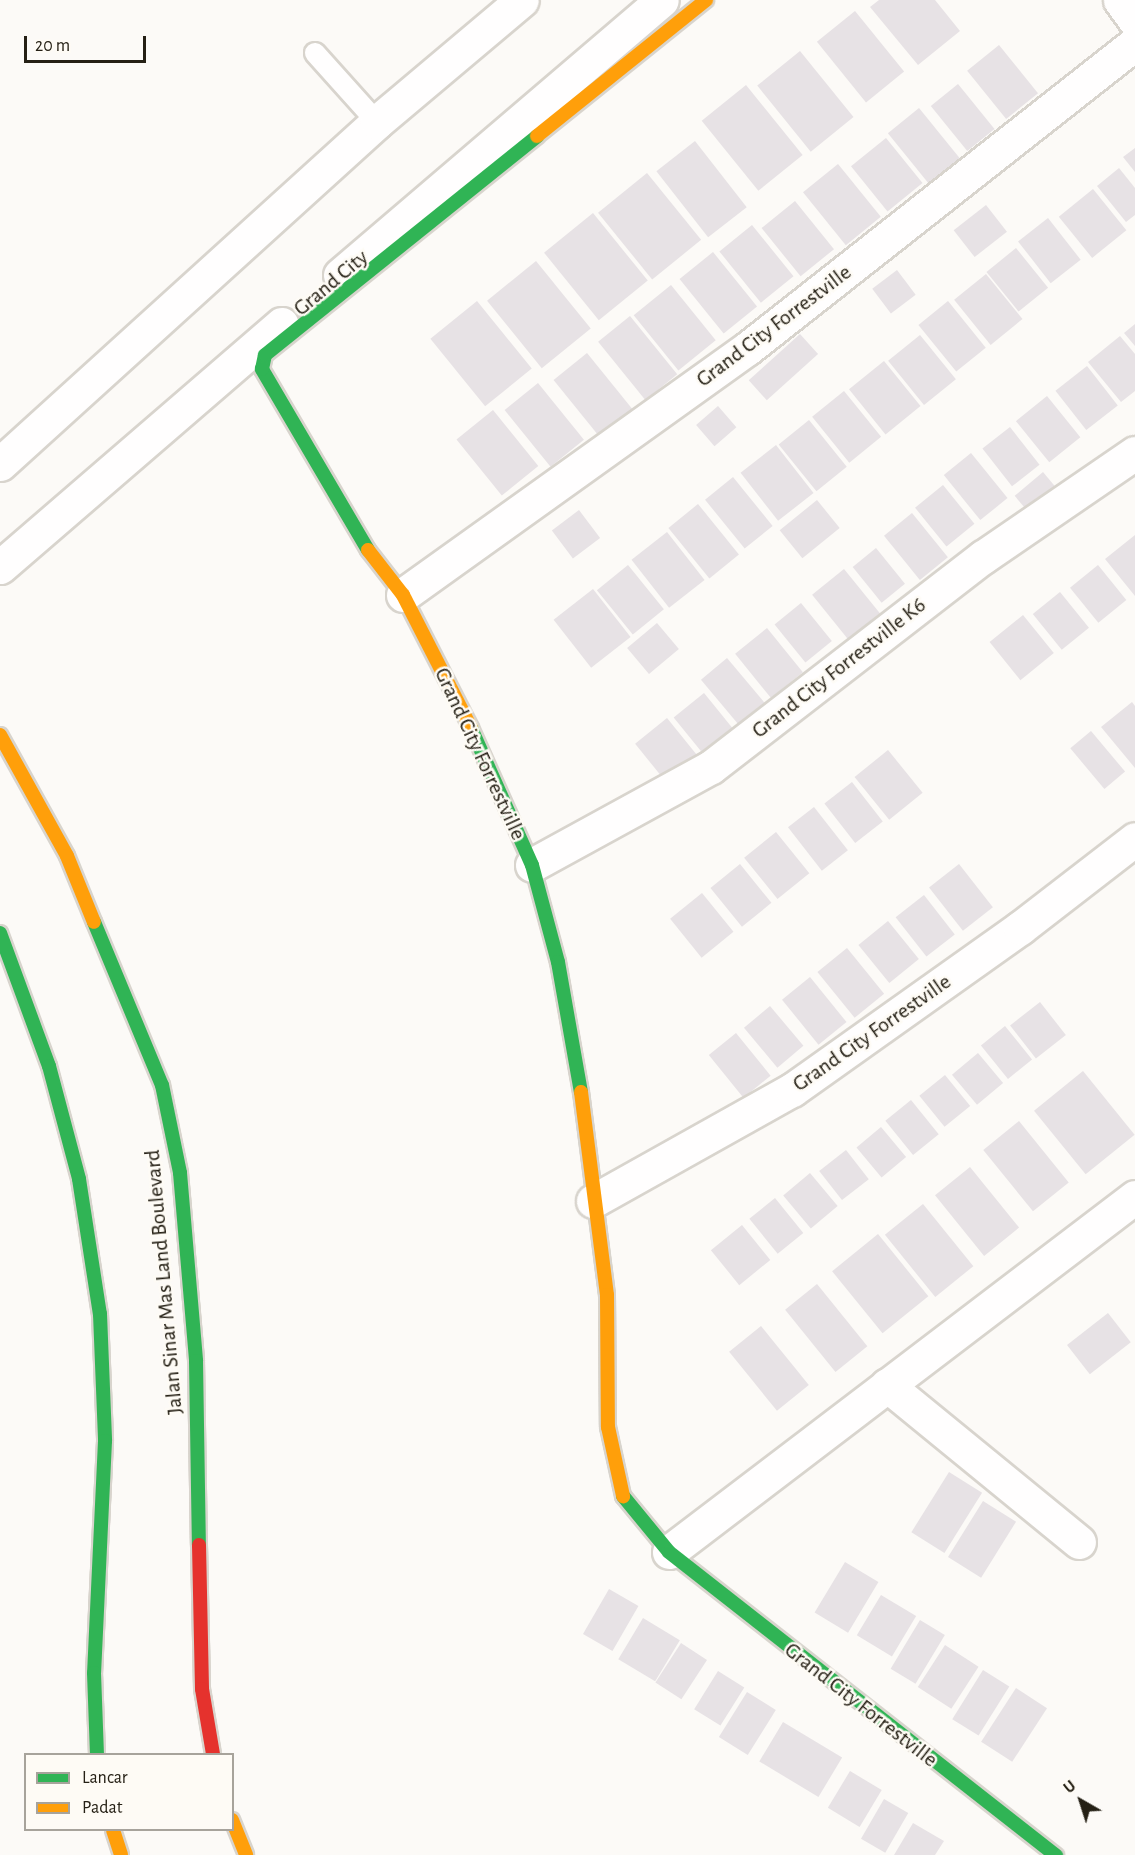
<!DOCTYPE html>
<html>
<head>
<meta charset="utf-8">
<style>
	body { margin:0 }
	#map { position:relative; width:1135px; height:1855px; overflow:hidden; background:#fcfaf7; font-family:"Alegreya Sans",sans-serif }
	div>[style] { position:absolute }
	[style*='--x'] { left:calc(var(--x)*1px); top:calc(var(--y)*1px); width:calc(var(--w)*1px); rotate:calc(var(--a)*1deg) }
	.building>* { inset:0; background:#e7e2e5; transform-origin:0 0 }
	.roads { filter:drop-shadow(2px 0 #d8d4cd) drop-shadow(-2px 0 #d8d4cd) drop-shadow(0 2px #d8d4cd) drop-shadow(0 -2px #d8d4cd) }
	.lane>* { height:20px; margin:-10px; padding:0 10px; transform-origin:10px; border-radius:10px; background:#fffefe }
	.street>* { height:33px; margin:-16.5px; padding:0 16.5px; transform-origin:16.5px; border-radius:16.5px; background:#fffefe }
	.fast>* { height:14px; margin:-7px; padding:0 7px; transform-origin:7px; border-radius:7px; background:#30b455 }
	.slow>* { height:14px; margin:-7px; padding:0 7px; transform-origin:7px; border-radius:7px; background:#ff9f0a }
	.jam>* { height:14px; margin:-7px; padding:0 7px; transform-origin:7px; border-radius:7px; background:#e5322d }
	span { translate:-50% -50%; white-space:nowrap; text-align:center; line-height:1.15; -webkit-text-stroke:5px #fefbf5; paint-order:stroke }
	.street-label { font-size:22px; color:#252015 }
	.legend { position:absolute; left:24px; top:1753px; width:210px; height:78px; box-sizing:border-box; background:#fefbf5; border:2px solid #a7a39b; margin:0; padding:8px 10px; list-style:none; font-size:18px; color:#252015 }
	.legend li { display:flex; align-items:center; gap:12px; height:30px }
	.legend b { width:30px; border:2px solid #a7a39b }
	.north { position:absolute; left:1051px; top:1771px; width:60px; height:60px; -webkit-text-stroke:4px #fefbf5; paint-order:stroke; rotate:321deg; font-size:16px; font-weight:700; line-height:24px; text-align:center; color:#252015 }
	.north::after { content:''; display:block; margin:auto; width:21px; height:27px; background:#252015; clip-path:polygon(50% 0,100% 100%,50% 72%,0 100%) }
	.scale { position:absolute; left:24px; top:36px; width:122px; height:27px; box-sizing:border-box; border:3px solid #252015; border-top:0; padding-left:8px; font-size:18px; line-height:21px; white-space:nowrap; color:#252015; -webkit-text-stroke:4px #fefbf5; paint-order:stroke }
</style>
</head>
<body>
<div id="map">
	<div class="building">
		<div style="clip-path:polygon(879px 0,935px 0,960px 31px,918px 65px,870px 7px)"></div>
		<div style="left:855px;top:11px;width:78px;height:49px;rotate:51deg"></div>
		<div style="left:999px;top:45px;width:62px;height:41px;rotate:51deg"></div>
		<div style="left:800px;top:51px;width:85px;height:55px;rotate:51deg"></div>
		<div style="left:958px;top:84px;width:58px;height:35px;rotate:51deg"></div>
		<div style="left:746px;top:85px;width:90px;height:57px;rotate:51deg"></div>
		<div style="left:919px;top:108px;width:68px;height:40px;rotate:51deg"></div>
		<div style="left:886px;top:138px;width:58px;height:45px;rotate:51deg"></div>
		<div style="left:695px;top:141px;width:84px;height:49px;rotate:52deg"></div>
		<div style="clip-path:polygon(1135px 148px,1135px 172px,1123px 157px)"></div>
		<div style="left:838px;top:164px;width:68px;height:45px;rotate:51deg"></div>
		<div style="clip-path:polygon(1119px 168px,1135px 188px,1135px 215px,1126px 222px,1097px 186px)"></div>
		<div style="left:647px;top:173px;width:86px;height:63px;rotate:51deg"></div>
		<div style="left:1093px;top:189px;width:53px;height:44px;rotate:51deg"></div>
		<div style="left:795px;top:201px;width:62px;height:43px;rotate:51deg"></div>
		<div style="left:986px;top:205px;width:34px;height:41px;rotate:52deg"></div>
		<div style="left:593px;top:213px;width:87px;height:63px;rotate:51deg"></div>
		<div style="left:1048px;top:218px;width:53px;height:38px;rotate:52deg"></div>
		<div style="left:752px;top:225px;width:66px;height:42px;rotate:51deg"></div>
		<div style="left:1016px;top:248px;width:51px;height:38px;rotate:51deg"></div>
		<div style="left:713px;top:252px;width:70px;height:43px;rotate:51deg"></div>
		<div style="left:536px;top:261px;width:87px;height:63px;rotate:51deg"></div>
		<div style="left:897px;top:270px;width:31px;height:31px;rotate:53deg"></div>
		<div style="left:986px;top:274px;width:58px;height:41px;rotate:51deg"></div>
		<div style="left:671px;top:285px;width:71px;height:48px;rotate:51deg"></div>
		<div style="left:477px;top:301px;width:87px;height:60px;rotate:51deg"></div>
		<div style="left:948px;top:301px;width:60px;height:38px;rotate:51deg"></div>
		<div style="left:630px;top:316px;width:75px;height:41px;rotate:51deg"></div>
		<div style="clip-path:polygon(1135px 324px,1135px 346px,1124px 333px)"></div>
		<div style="left:800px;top:334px;width:27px;height:69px;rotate:48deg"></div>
		<div style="left:920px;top:335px;width:57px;height:41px;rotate:51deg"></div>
		<div style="clip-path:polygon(1120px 336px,1135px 354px,1135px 391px,1121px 402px,1088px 362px)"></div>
		<div style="left:587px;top:353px;width:72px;height:43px;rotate:51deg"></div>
		<div style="left:884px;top:361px;width:58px;height:45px;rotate:51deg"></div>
		<div style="left:1087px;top:366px;width:50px;height:40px;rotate:52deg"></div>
		<div style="left:538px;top:383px;width:73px;height:43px;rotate:51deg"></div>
		<div style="left:844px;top:391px;width:59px;height:41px;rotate:51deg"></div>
		<div style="left:1047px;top:396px;width:53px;height:40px;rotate:51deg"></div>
		<div style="left:718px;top:406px;width:28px;height:29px;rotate:49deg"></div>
		<div style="left:493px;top:410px;width:72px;height:47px;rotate:51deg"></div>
		<div style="left:809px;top:420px;width:60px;height:39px;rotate:51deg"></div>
		<div style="left:1010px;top:427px;width:48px;height:35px;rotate:52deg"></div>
		<div style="left:776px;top:445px;width:61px;height:45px;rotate:52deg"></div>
		<div style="left:971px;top:453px;width:58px;height:35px;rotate:51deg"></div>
		<div style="left:1043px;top:472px;width:26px;height:37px;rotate:50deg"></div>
		<div style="left:733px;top:477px;width:63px;height:36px;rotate:51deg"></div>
		<div style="left:943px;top:485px;width:50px;height:36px;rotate:51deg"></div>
		<div style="left:817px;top:500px;width:36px;height:48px;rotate:51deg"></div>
		<div style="left:698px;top:504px;width:65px;height:38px;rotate:51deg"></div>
		<div style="left:579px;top:510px;width:35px;height:34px;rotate:53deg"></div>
		<div style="left:912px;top:513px;width:57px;height:36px;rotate:51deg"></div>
		<div style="left:667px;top:532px;width:61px;height:45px;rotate:52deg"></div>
		<div style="clip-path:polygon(1135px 535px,1135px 596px,1105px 559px)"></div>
		<div style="left:876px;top:548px;width:46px;height:30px;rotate:51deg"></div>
		<div style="left:628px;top:565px;width:57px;height:40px;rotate:51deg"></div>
		<div style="left:1098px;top:565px;width:45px;height:36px;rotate:51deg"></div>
		<div style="left:844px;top:569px;width:58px;height:41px;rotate:51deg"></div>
		<div style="left:593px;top:589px;width:61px;height:50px;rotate:52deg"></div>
		<div style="left:1060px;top:592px;width:46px;height:35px;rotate:51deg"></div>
		<div style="left:801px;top:603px;width:49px;height:34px;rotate:51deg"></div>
		<div style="left:1023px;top:615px;width:49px;height:43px;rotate:51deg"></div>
		<div style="left:657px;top:623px;width:34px;height:39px;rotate:50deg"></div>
		<div style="left:767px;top:628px;width:57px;height:41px;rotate:51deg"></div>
		<div style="left:727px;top:658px;width:60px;height:34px;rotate:50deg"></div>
		<div style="left:704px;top:693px;width:49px;height:39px;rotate:51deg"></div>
		<div style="clip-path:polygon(1132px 702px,1135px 706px,1135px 768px,1101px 727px)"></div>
		<div style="left:667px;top:718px;width:53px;height:41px;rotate:51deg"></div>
		<div style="left:1091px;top:731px;width:53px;height:27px;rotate:50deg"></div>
		<div style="left:888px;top:750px;width:55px;height:43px;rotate:51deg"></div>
		<div style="left:852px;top:782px;width:50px;height:35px;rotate:52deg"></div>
		<div style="left:814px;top:807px;width:55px;height:33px;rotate:52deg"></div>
		<div style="left:776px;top:832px;width:53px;height:41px;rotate:51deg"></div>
		<div style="left:740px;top:864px;width:50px;height:38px;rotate:51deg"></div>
		<div style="left:959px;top:864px;width:55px;height:38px;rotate:52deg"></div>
		<div style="left:702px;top:893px;width:50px;height:41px;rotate:51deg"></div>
		<div style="left:924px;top:895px;width:50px;height:36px;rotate:52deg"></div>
		<div style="left:888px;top:921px;width:49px;height:38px;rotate:51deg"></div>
		<div style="left:847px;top:948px;width:59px;height:38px;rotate:51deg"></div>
		<div style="left:810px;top:977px;width:58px;height:36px;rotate:51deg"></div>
		<div style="left:1040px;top:1002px;width:42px;height:38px;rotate:52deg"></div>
		<div style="left:770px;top:1006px;width:52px;height:34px;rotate:50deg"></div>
		<div style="left:1005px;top:1026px;width:43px;height:31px;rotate:51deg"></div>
		<div style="left:736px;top:1033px;width:55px;height:35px;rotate:51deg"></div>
		<div style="left:978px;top:1053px;width:39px;height:34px;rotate:50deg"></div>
		<div style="left:1083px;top:1071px;width:82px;height:63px;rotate:51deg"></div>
		<div style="left:945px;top:1075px;width:40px;height:33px;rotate:51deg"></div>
		<div style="left:911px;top:1100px;width:44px;height:33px;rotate:51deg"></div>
		<div style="left:1019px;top:1121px;width:79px;height:46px;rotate:51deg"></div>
		<div style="left:881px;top:1127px;width:39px;height:32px;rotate:50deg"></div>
		<div style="left:846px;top:1150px;width:37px;height:34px;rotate:52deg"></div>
		<div style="left:970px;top:1167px;width:78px;height:45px;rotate:51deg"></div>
		<div style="left:810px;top:1173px;width:43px;height:35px;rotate:50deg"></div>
		<div style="left:775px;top:1198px;width:45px;height:33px;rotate:51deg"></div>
		<div style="left:923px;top:1204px;width:80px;height:49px;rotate:51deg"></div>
		<div style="left:742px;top:1225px;width:45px;height:40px;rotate:51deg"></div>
		<div style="left:878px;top:1234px;width:80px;height:59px;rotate:51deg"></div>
		<div style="left:817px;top:1284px;width:80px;height:41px;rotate:51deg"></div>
		<div style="left:1108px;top:1313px;width:37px;height:52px;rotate:52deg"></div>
		<div style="left:761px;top:1326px;width:76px;height:41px;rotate:51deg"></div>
		<div style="left:949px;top:1472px;width:39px;height:71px;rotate:32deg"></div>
		<div style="left:983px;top:1501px;width:39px;height:66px;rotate:32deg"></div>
		<div style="left:845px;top:1562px;width:39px;height:59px;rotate:31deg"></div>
		<div style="left:609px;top:1589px;width:34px;height:52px;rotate:30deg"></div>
		<div style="left:881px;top:1595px;width:41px;height:47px;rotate:31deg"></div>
		<div style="left:643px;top:1618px;width:43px;height:48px;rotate:31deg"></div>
		<div style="left:920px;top:1620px;width:29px;height:57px;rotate:31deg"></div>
		<div style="left:681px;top:1643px;width:31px;height:47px;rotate:33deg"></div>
		<div style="left:945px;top:1645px;width:40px;height:50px;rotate:33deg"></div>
		<div style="left:983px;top:1670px;width:31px;height:58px;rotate:32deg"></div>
		<div style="left:718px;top:1671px;width:31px;height:45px;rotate:32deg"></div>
		<div style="left:1016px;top:1688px;width:37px;height:64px;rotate:33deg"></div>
		<div style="left:747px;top:1692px;width:34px;height:53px;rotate:32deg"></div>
		<div style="left:783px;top:1722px;width:69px;height:46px;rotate:31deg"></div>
		<div style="left:850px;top:1771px;width:37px;height:43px;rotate:31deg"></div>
		<div style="left:884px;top:1799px;width:28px;height:46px;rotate:30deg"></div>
		<div style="clip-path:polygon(913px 1823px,944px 1841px,935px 1855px,894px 1855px)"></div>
	</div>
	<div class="roads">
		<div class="lane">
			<div style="--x:315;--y:53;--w:93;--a:48.1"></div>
		</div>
		<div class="street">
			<div style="--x:1120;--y:0;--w:26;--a:54"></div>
			<div style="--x:340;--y:275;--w:423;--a:-40.5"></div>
			<div style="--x:0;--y:464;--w:509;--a:-42.21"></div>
			<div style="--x:377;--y:122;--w:189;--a:-40.1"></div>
			<div style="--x:0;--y:567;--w:372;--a:-40.8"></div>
			<div style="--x:403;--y:595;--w:424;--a:-35.6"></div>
			<div style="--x:748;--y:348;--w:492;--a:-38.2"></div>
			<div style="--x:532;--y:865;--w:204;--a:-28.7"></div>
			<div style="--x:711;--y:767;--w:344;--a:-37.7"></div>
			<div style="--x:983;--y:557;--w:184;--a:-34.4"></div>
			<div style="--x:593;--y:1201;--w:228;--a:-29.2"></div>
			<div style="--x:792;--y:1090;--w:280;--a:-35.4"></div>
			<div style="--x:1020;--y:928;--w:145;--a:-37.7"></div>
			<div style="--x:887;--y:1385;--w:248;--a:39.3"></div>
			<div style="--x:669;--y:1552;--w:586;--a:-37.3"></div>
		</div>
		<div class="fast">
			<div style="--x:368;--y:550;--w:210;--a:-120.4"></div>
			<div style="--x:262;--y:369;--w:14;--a:-78"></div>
			<div style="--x:265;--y:355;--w:349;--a:-38.8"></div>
			<div style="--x:471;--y:728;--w:150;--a:66"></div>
			<div style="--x:532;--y:865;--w:100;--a:75"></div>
			<div style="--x:558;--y:962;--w:132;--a:80"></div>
			<div style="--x:94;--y:922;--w:177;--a:67.4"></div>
			<div style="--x:162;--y:1085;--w:90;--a:78.4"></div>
			<div style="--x:180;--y:1173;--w:189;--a:85.1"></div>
			<div style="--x:196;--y:1361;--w:184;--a:89.1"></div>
			<div style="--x:0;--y:933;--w:142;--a:69.8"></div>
			<div style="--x:49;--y:1066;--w:117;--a:75.1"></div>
			<div style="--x:79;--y:1179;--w:137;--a:81.2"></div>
			<div style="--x:100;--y:1314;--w:127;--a:87.7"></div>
			<div style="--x:105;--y:1441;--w:232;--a:92.7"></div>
			<div style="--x:94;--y:1673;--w:81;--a:87.9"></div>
			<div style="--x:623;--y:1496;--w:72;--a:50.6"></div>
			<div style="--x:669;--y:1552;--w:492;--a:38.1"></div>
		</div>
		<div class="slow">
			<div style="--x:537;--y:136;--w:217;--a:-38.8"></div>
			<div style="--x:368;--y:550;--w:57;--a:52.1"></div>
			<div style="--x:403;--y:595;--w:149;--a:62.9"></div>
			<div style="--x:0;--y:735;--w:138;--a:61"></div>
			<div style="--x:67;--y:856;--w:71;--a:67.8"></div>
			<div style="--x:581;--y:1092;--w:205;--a:82.7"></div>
			<div style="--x:607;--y:1295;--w:132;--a:89.6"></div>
			<div style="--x:608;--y:1427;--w:71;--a:77.7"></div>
			<div style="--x:232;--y:1820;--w:38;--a:68"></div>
			<div style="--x:113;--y:1830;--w:26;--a:72"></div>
		</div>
		<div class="jam">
			<div style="--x:199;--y:1545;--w:144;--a:88.8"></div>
			<div style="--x:202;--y:1689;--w:66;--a:80.4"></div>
		</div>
	</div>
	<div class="street-label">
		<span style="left:331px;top:283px;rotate:-40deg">Grand City</span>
		<span style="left:774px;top:326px;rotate:-37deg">Grand City Forrestville</span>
		<span style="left:839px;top:668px;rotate:-38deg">Grand City Forrestville K6</span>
		<span style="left:480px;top:754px;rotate:65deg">Grand City Forrestville</span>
		<span style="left:872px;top:1033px;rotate:-35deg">Grand City Forrestville</span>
		<span style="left:164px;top:1282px;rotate:-95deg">Jalan Sinar Mas Land Boulevard</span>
		<span style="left:861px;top:1705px;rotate:38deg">Grand City Forrestville</span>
	</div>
	<ul class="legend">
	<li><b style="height:8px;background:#30b455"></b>Lancar</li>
	<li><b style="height:8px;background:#ff9f0a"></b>Padat</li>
	</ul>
	<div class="north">U</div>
	<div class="scale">20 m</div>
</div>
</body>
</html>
